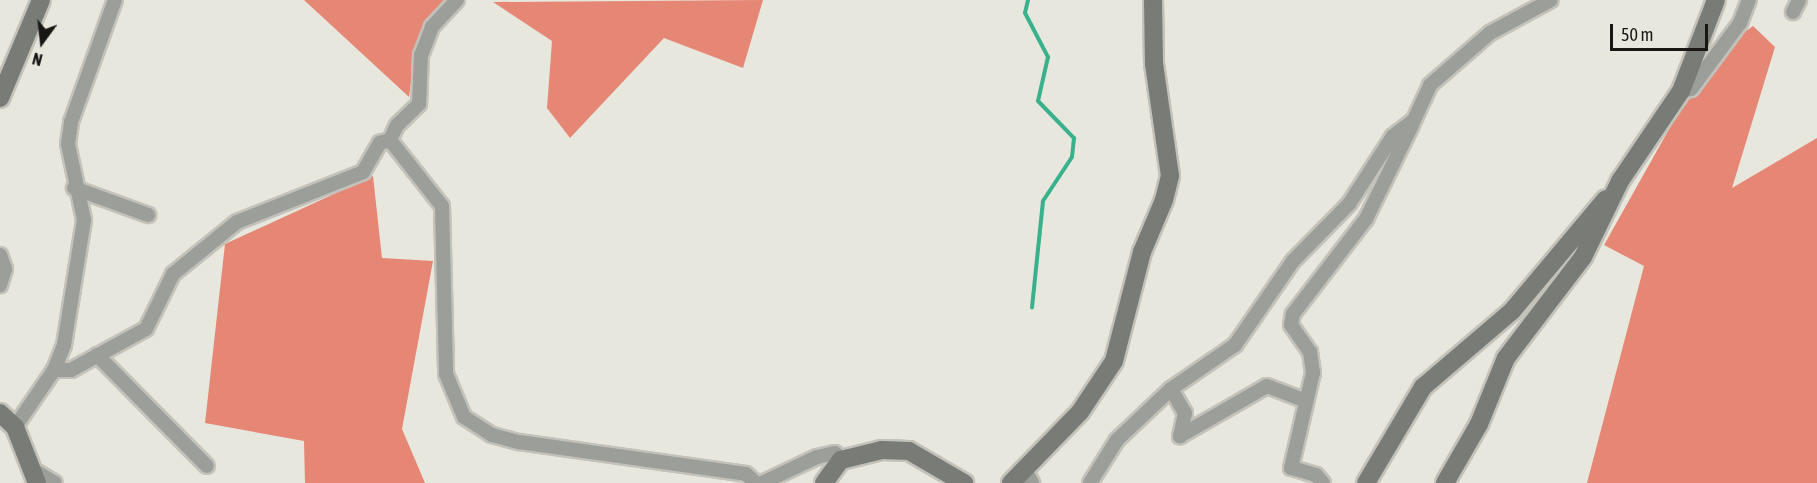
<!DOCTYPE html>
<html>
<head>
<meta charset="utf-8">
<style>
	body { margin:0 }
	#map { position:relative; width:1817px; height:483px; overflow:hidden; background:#e8e7de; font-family:"Asap Condensed",sans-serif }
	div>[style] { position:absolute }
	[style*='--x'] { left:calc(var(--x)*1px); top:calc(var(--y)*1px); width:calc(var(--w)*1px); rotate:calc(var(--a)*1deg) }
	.forest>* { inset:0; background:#e68775 }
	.stream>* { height:4px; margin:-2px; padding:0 2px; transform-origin:2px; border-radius:2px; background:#39b18c }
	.roads { filter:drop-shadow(2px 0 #c3c2ba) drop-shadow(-2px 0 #c3c2ba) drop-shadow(0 2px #c3c2ba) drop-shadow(0 -2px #c3c2ba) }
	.street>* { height:14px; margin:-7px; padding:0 7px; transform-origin:7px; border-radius:7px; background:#9c9e9a }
	.secondary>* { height:18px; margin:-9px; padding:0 9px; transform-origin:9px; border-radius:9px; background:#787b76 }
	span { translate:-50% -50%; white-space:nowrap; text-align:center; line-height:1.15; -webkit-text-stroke:6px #e8e7de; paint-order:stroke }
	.north { position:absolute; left:12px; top:12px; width:60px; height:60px; -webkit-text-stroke:4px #e8e7de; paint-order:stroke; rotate:195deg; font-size:16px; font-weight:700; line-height:24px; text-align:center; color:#181714 }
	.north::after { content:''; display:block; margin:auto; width:21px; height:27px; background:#181714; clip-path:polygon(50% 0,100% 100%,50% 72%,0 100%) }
	.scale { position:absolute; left:1610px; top:24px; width:98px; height:27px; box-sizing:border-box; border:3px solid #181714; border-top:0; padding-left:8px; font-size:18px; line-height:21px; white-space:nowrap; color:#181714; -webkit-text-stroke:4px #e8e7de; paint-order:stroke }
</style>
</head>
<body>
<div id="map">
	<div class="forest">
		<div style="clip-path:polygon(304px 0,452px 0,416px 45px,409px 97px)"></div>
		<div style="clip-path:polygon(763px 0,743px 68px,664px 38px,570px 138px,547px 108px,552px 41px,493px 2px)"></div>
		<div style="clip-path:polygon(1753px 26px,1775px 47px,1732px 188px,1817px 138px,1817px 483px,1587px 483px,1644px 266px,1604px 245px,1709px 58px)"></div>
		<div style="clip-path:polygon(373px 176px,382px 258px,433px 261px,402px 429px,425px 483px,305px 483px,304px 441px,205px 423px,225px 244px)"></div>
	</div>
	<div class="stream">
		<div style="--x:1028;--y:0;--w:13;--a:103"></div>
		<div style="--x:1025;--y:13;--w:50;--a:62.4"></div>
		<div style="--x:1048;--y:57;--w:45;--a:102.8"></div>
		<div style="--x:1038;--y:101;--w:52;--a:45.8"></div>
		<div style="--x:1074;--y:138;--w:19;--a:96"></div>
		<div style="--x:1072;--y:157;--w:53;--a:123.4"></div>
		<div style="--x:1043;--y:201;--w:107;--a:95.9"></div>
	</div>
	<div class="roads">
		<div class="street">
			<div style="--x:457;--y:0;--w:37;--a:133"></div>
			<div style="--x:432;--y:27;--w:30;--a:111"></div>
			<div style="--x:421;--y:55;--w:49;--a:92.3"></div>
			<div style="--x:419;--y:104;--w:30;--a:136"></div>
			<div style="--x:397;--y:125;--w:17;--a:115"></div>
			<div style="--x:390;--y:140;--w:84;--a:51.8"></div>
			<div style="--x:442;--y:206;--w:168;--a:88.6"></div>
			<div style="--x:446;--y:374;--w:47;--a:67.3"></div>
			<div style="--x:464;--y:417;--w:33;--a:33"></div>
			<div style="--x:492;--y:435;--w:28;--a:15"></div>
			<div style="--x:519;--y:442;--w:229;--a:8"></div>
			<div style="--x:746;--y:474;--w:13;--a:42"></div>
			<div style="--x:1793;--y:12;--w:13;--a:-63"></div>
			<div style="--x:1681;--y:91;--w:10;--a:-11"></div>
			<div style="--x:1691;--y:89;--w:82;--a:-53.4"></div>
			<div style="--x:1740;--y:23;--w:25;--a:-69"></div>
			<div style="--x:74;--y:188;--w:79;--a:20"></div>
			<div style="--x:0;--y:255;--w:15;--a:70"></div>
			<div style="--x:5;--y:269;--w:17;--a:107"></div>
			<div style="--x:97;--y:355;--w:156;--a:45.3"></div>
			<div style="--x:54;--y:370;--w:17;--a:0"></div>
			<div style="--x:71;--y:370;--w:85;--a:-28.7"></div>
			<div style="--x:146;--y:329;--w:61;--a:-63.9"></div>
			<div style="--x:173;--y:274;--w:82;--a:-39.1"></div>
			<div style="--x:237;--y:222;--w:136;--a:-21.6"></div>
			<div style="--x:363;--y:172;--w:34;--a:-60"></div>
			<div style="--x:380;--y:143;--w:10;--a:-17"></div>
			<div style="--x:1171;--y:389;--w:28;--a:60"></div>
			<div style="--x:1185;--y:413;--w:24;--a:102"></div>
			<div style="--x:1180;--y:436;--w:100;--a:-29.9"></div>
			<div style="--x:1267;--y:386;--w:42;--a:21"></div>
			<div style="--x:15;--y:427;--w:69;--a:-55.6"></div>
			<div style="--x:54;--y:370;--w:27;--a:-68"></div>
			<div style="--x:64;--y:345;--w:127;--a:-80.9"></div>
			<div style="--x:84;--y:220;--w:78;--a:-101.9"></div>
			<div style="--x:68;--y:144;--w:22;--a:-82"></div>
			<div style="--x:71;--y:122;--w:130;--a:-70.2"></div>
			<div style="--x:35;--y:471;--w:23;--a:31"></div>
			<div style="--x:1026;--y:472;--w:13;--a:61"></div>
			<div style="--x:762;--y:483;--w:61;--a:-25.3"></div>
			<div style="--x:817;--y:457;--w:18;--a:-13"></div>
			<div style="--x:835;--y:453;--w:9;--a:49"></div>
			<div style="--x:1090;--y:483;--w:51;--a:-57.9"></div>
			<div style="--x:1117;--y:440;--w:74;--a:-43.4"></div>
			<div style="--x:1171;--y:389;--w:78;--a:-34.5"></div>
			<div style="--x:1235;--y:345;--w:102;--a:-55.4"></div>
			<div style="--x:1293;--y:261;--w:80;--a:-45.5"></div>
			<div style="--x:1349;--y:204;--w:81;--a:-57.1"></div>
			<div style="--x:1393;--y:136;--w:26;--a:-37"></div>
			<div style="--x:1414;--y:120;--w:38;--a:-65"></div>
			<div style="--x:1430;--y:85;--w:79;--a:-40.9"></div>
			<div style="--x:1490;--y:33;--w:69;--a:-28.4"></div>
			<div style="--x:1323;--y:483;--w:11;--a:-131"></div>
			<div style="--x:1316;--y:475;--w:26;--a:-164"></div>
			<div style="--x:1291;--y:468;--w:98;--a:-77"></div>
			<div style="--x:1313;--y:373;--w:21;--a:-98"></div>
			<div style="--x:1310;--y:352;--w:33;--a:-125"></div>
			<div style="--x:1291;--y:325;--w:11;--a:-80"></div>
			<div style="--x:1293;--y:314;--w:120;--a:-52.5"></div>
			<div style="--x:1366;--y:219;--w:105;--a:-63.9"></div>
		</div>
		<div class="secondary">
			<div style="--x:0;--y:98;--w:106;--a:-67.3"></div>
			<div style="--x:0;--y:413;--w:21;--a:43"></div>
			<div style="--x:15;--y:427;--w:60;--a:68.6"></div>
			<div style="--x:824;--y:483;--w:29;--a:-54"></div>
			<div style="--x:841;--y:460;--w:42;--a:-13.7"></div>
			<div style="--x:882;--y:450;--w:27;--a:2"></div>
			<div style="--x:909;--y:451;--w:64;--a:30.2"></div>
			<div style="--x:1011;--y:483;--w:99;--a:-45.8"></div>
			<div style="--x:1080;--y:412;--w:61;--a:-56.3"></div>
			<div style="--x:1114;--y:361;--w:113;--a:-75.6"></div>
			<div style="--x:1142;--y:252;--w:56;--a:-67.1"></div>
			<div style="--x:1164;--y:200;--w:25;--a:-76"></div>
			<div style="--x:1170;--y:176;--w:113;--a:-98.1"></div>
			<div style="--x:1154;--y:64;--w:64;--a:-90.9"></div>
			<div style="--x:1366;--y:483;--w:112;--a:-59.3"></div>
			<div style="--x:1423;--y:387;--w:117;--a:-40.5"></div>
			<div style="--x:1512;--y:311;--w:146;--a:-50"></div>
			<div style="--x:1445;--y:483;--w:68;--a:-60"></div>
			<div style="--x:1479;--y:424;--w:71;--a:-67.8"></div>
			<div style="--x:1506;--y:358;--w:127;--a:-52.7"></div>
			<div style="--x:1583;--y:257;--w:85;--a:-64"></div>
			<div style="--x:1620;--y:181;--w:109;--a:-55.9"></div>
			<div style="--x:1681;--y:91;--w:97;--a:-69"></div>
		</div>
	</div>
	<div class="north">N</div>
	<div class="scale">50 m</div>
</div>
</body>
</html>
